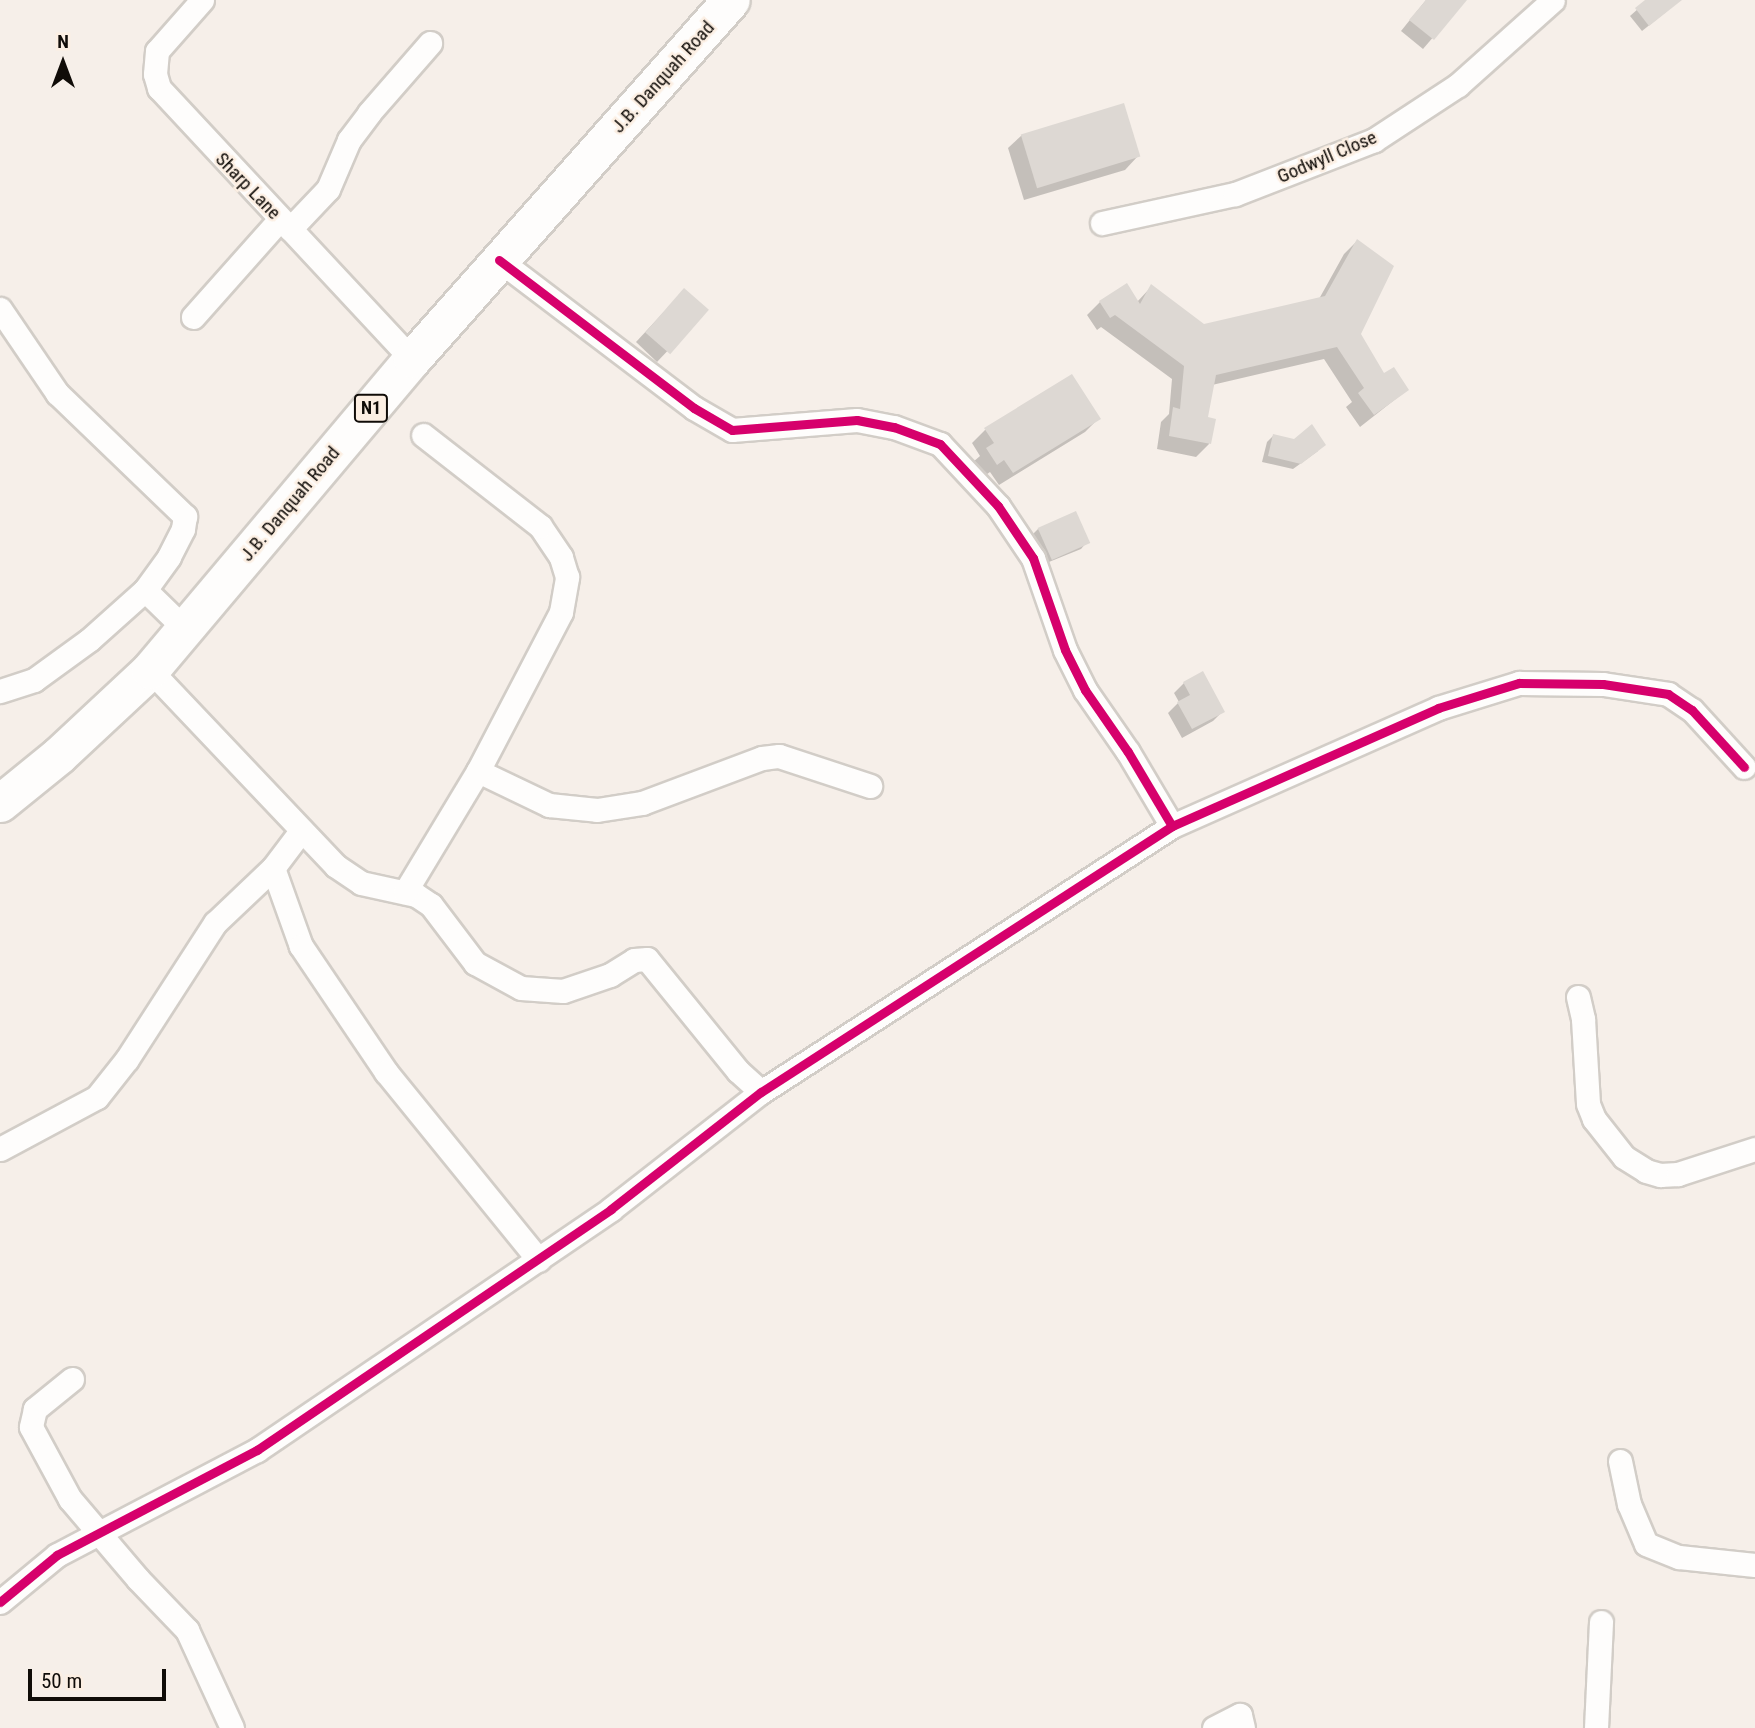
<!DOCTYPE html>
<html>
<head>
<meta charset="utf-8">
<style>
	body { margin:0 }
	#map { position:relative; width:1755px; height:1728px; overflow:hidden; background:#f6efe9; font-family:"Roboto Condensed",sans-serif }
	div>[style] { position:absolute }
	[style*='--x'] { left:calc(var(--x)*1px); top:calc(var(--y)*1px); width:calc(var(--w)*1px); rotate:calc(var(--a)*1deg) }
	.shadow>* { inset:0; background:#0003 }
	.building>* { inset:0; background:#ddd8d3; transform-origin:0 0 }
	.roads { filter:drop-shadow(2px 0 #d2cdc7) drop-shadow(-2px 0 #d2cdc7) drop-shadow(0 2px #d2cdc7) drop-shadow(0 -2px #d2cdc7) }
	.minor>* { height:23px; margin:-11.5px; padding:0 11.5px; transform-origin:11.5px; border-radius:11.5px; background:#fefdfc }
	.trunk>* { height:37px; margin:-18.5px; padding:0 18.5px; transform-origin:18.5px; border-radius:18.5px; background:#fefdfc }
	.cycleway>* { height:9px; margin:-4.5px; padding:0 4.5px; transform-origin:4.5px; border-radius:4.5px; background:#d6006c }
	span { translate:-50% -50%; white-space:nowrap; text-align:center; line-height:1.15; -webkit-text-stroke:5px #fcefe3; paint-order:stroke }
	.shield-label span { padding:2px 5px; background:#fcefe3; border:2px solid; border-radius:5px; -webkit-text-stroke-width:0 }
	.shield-label { font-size:18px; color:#100c08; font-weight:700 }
	.street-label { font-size:19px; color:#100c08 }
	.north { position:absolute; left:28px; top:28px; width:70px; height:70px; -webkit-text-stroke:5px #fcefe3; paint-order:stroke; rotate:0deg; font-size:19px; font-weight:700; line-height:28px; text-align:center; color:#100c08 }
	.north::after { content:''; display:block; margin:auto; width:24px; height:32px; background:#100c08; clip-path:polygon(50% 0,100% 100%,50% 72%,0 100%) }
	.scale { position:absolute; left:28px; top:1669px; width:138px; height:32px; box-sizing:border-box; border:4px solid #100c08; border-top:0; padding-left:9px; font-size:21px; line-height:24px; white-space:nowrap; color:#100c08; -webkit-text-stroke:5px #fcefe3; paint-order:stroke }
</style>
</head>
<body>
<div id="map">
	<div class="shadow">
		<div style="clip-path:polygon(1426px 0,1465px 0,1423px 49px,1401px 31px)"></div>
		<div style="clip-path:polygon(1648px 0,1670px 0,1667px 11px,1642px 31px,1630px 16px)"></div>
		<div style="clip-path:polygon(1022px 135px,1138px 156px,1125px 170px,1024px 200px,1008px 148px)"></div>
		<div style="clip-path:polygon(1357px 241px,1359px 334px,1383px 376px,1407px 390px,1360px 427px,1346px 407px,1352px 402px,1324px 359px,1212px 385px,1206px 419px,1209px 444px,1196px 457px,1157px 449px,1161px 422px,1169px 414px,1172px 379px,1101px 327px,1097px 330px,1087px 315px,1100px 302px,1137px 302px,1152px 286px,1204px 326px,1319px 299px,1344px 254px)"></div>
		<div style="clip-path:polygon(675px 300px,706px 310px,657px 362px,636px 342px)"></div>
		<div style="clip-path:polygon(1099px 418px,1085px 432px,999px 485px,990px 472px,983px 477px,973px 462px,980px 456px,972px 443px,985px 430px)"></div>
		<div style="clip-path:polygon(1273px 436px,1318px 451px,1293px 469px,1262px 462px,1267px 442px)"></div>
		<div style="clip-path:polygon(1038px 529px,1087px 542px,1081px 549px,1044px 564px,1032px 535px)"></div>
		<div style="clip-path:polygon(1184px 683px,1223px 711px,1213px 721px,1182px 738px,1168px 713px,1179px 702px,1174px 693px)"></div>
	</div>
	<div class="building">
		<div style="clip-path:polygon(1426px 0,1467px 0,1434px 40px,1409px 20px)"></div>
		<div style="clip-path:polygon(1645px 0,1682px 0,1649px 26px,1635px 8px)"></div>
		<div style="left:1124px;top:103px;width:56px;height:108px;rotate:73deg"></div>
		<div style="clip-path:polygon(1357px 239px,1394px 266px,1361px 334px,1384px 373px,1394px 367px,1409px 390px,1374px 415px,1358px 393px,1364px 388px,1337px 347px,1216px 375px,1208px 417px,1216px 419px,1211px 444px,1169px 436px,1173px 407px,1180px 409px,1184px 366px,1115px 315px,1110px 318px,1099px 301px,1127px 283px,1140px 304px,1151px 284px,1204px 324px,1325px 296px)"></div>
		<div style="left:684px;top:288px;width:33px;height:59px;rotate:41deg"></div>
		<div style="clip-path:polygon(1072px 374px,1101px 419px,1013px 473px,1004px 460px,997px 465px,986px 448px,994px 443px,984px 428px)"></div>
		<div style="clip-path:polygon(1312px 424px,1326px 445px,1301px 464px,1268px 456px,1273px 434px,1294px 439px)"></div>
		<div style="left:1076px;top:511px;width:35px;height:42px;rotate:66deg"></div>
		<div style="clip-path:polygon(1203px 671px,1225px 712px,1192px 729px,1177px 702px,1190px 695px,1183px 682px)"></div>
	</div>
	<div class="roads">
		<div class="minor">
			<div style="--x:202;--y:0;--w:68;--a:131.4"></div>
			<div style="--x:157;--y:51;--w:23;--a:95"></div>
			<div style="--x:155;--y:74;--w:15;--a:74"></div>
			<div style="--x:159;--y:88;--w:371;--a:47"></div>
			<div style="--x:1102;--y:223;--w:136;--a:-12.3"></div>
			<div style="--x:1235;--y:194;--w:149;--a:-21.2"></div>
			<div style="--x:1374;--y:140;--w:100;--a:-33.2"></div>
			<div style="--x:1458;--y:85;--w:127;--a:-41.8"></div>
			<div style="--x:290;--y:229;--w:55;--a:-46.5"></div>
			<div style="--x:328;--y:189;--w:53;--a:-66.8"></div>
			<div style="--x:349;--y:140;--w:34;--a:-53"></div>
			<div style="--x:369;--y:113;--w:93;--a:-48.9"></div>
			<div style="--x:499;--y:260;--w:245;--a:37.2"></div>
			<div style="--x:694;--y:408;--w:44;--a:30.1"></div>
			<div style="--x:732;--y:430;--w:125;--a:-4.6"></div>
			<div style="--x:857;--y:420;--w:38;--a:11"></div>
			<div style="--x:894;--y:427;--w:49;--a:20.3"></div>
			<div style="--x:940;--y:444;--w:85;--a:46.9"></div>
			<div style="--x:998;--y:506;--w:63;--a:56.1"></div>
			<div style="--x:1033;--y:558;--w:97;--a:70.8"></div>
			<div style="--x:1065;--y:650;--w:45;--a:63.4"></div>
			<div style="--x:1085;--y:690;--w:75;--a:55.3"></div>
			<div style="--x:1128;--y:752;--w:86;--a:59.3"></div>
			<div style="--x:0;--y:309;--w:102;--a:55.8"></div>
			<div style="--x:57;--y:393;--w:178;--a:43.9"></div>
			<div style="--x:185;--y:516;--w:13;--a:99"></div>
			<div style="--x:183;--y:529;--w:31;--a:117"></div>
			<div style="--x:169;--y:557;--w:41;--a:126"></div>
			<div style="--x:145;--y:590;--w:75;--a:138.2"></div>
			<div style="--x:89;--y:640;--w:68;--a:144"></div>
			<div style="--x:34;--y:680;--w:36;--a:162"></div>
			<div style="--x:193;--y:317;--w:131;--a:-48.4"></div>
			<div style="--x:145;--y:590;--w:57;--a:44.3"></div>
			<div style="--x:150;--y:670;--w:270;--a:46.5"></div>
			<div style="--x:336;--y:866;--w:30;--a:34"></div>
			<div style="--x:361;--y:883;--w:56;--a:12.3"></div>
			<div style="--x:416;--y:895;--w:18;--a:34"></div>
			<div style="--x:431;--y:905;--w:73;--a:52.8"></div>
			<div style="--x:475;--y:963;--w:52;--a:28.5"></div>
			<div style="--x:521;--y:988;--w:42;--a:4.1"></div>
			<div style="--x:563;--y:991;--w:50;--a:-18.8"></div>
			<div style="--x:610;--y:975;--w:28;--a:-32"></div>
			<div style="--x:634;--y:960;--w:13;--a:-4"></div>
			<div style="--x:647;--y:959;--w:144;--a:50.9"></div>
			<div style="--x:738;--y:1071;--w:31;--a:42"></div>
			<div style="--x:478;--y:771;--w:79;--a:25.6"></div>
			<div style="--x:549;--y:805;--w:48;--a:5.9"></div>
			<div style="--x:597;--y:810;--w:46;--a:-8.8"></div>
			<div style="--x:642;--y:803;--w:128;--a:-20.6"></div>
			<div style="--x:762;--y:758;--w:17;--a:-7"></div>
			<div style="--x:779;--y:756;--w:96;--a:18.2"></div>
			<div style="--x:273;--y:868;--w:83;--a:70.3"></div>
			<div style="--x:301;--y:946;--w:152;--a:56"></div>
			<div style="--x:386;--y:1072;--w:242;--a:50.9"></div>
			<div style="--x:405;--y:892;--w:141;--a:-58.9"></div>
			<div style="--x:478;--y:771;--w:179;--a:-62.4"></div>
			<div style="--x:561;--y:612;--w:36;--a:-80"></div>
			<div style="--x:567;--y:577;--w:21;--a:-107"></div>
			<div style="--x:561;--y:557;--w:37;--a:-124"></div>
			<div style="--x:540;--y:526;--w:148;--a:-142.1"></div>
			<div style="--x:1578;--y:997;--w:23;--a:77"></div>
			<div style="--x:1583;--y:1019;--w:85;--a:86.6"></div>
			<div style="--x:1588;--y:1104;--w:16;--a:68"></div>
			<div style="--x:1594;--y:1119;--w:48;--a:51.7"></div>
			<div style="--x:1624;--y:1157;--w:26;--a:32"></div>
			<div style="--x:1646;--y:1171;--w:15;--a:16"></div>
			<div style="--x:1660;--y:1175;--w:18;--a:-3"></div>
			<div style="--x:1678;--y:1174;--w:81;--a:-18"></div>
			<div style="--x:0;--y:1149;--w:110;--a:-28.2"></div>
			<div style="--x:97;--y:1097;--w:48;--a:-51.7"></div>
			<div style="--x:127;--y:1059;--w:162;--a:-57.1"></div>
			<div style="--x:215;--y:923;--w:80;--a:-43.5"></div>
			<div style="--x:273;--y:868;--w:46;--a:-52.9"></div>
			<div style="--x:72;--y:1379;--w:48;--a:141"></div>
			<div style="--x:35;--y:1409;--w:18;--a:103"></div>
			<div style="--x:31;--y:1427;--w:82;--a:61.6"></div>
			<div style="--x:70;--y:1499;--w:105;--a:49.6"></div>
			<div style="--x:138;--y:1579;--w:71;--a:46.1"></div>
			<div style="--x:187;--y:1630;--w:108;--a:65.3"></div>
			<div style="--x:1620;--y:1461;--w:44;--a:78.2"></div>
			<div style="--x:1629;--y:1504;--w:43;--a:67"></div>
			<div style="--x:1646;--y:1544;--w:35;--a:22"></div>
			<div style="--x:1679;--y:1557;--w:76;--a:6"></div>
			<div style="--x:0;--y:1602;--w:74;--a:-39.5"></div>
			<div style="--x:57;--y:1555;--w:226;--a:-27.7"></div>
			<div style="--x:257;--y:1450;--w:428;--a:-34.2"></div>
			<div style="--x:611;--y:1209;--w:190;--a:-38"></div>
			<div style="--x:761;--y:1092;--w:490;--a:-32.9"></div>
			<div style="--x:1172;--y:826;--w:291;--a:-23.9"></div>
			<div style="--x:1438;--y:708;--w:85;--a:-17.2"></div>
			<div style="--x:1519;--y:683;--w:84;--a:0.7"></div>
			<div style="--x:1603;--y:684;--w:66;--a:8.7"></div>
			<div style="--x:1668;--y:694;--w:29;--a:34"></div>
			<div style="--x:1692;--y:710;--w:77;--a:47.6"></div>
			<div style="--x:1214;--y:1728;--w:29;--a:-27"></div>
			<div style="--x:1240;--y:1715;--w:13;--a:77"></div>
			<div style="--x:1596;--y:1728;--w:106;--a:-87.3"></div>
		</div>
		<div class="trunk">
			<div style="--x:0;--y:803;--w:76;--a:-39.1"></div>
			<div style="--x:59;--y:755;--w:125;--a:-43"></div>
			<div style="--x:150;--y:670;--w:407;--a:-49.9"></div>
			<div style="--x:412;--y:359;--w:480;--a:-48.4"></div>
		</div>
	</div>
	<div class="cycleway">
		<div style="--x:499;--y:260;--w:245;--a:37.2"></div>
		<div style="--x:694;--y:408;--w:44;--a:30.1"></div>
		<div style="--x:732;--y:430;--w:125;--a:-4.6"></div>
		<div style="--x:857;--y:420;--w:38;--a:11"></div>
		<div style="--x:894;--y:427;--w:49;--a:20.3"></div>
		<div style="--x:940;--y:444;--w:85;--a:46.9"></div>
		<div style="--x:998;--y:506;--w:63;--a:56.1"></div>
		<div style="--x:1033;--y:558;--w:97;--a:70.8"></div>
		<div style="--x:1065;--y:650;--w:45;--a:63.4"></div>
		<div style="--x:1085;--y:690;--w:75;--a:55.3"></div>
		<div style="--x:1128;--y:752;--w:86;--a:59.3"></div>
		<div style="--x:0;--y:1602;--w:74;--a:-39.5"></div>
		<div style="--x:57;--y:1555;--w:226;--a:-27.7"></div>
		<div style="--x:257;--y:1450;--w:428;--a:-34.2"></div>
		<div style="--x:611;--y:1209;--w:190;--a:-38"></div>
		<div style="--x:761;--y:1092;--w:490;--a:-32.9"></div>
		<div style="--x:1172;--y:826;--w:291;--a:-23.9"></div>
		<div style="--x:1438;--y:708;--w:85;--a:-17.2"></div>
		<div style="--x:1519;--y:683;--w:84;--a:0.7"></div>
		<div style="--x:1603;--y:684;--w:66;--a:8.7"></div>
		<div style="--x:1668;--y:694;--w:29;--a:34"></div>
		<div style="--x:1692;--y:710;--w:77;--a:47.6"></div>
	</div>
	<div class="shield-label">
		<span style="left:371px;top:408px">N1</span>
	</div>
	<div class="street-label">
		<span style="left:663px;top:77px;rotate:-48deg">J.B. Danquah Road</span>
		<span style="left:1327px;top:157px;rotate:-23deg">Godwyll Close</span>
		<span style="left:248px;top:186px;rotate:46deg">Sharp Lane</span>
		<span style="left:290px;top:504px;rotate:-50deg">J.B. Danquah Road</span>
	</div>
	<div class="north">N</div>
	<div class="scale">50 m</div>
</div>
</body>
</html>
